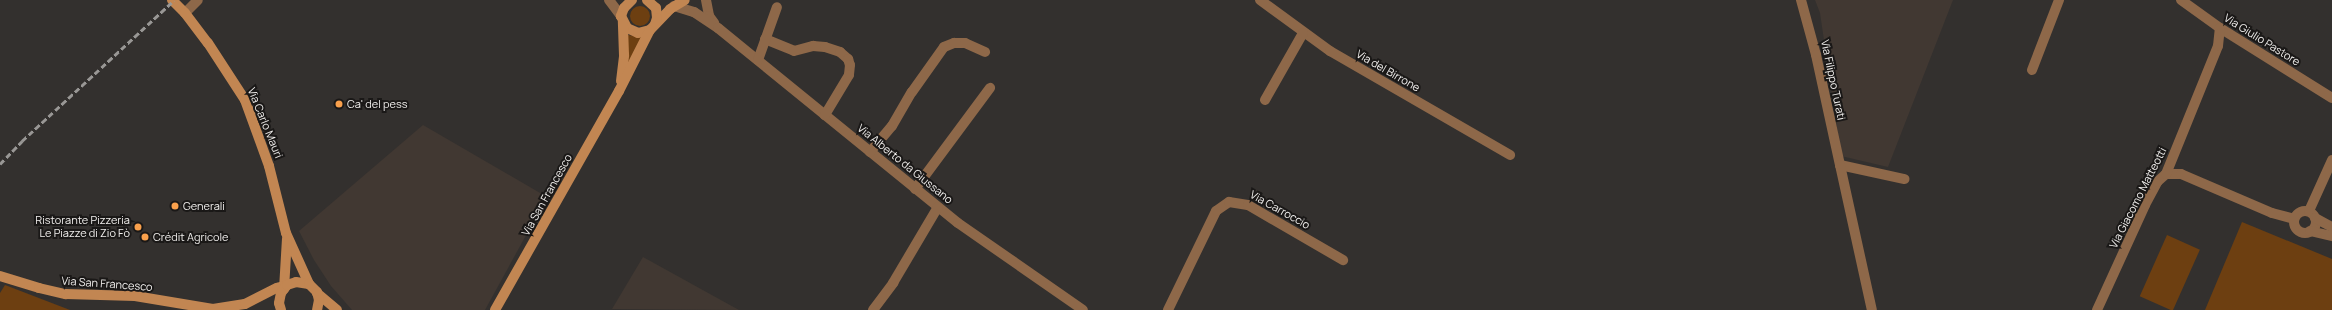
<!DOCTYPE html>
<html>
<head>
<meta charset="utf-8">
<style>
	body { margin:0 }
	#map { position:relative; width:2332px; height:310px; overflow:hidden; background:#33302e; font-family:Manrope,sans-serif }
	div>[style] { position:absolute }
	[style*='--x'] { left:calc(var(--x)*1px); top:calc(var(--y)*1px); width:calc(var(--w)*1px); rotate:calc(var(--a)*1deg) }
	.built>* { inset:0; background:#413832 }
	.green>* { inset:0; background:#6d3f11; transform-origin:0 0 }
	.round { border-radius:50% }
	.street>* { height:10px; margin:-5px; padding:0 5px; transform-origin:5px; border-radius:5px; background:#8e6849 }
	.street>.ring { margin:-5px; padding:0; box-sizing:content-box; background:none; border:10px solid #8e6849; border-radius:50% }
	.secondary>* { height:10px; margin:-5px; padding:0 5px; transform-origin:5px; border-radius:5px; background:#c28652 }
	.rail>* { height:3px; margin-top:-1.5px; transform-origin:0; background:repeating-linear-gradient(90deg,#999795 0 6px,transparent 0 9px) }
	.dots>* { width:11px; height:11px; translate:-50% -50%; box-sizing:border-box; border:2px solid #1a1817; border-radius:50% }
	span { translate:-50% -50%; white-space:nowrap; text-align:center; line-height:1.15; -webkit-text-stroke:4px #1a1817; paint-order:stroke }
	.street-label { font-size:11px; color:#f0eeec }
	.poi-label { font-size:11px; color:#f0eeec }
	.left { translate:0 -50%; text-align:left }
	.right { translate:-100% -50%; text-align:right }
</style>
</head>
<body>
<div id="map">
	<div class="built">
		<div style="clip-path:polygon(1815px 0,1953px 0,1888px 167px,1841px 156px,1820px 13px)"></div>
		<div style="clip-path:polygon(423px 125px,547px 197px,485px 310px,352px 310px,331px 286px,314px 260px,299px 231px)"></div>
		<div style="clip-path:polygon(643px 257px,739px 310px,612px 309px)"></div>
	</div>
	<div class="green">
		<div class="round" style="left:630px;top:6px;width:20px;height:20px"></div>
		<div style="clip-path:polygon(628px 35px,642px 37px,626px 72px)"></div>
		<div style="clip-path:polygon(2242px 222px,2332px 259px,2332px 310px,2205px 310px)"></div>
		<div style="left:2167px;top:235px;width:36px;height:67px;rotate:24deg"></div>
		<div style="clip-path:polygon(5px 285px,70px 310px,0 310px,0 293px)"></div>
	</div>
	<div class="street">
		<div style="--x:609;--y:0;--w:20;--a:53"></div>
		<div style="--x:706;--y:0;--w:16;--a:79"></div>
		<div style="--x:709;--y:16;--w:9;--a:54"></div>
		<div style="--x:1260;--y:0;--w:87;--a:36.1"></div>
		<div style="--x:1330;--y:51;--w:208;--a:30"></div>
		<div style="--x:1801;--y:0;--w:57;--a:74.7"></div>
		<div style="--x:1816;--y:55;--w:113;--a:77.7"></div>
		<div style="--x:1840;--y:165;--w:66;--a:12.3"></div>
		<div style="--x:2181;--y:0;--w:48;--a:35.7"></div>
		<div style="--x:2220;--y:28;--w:132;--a:32"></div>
		<div style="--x:674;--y:6;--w:21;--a:17"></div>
		<div style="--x:694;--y:12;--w:29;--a:34"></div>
		<div style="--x:718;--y:28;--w:309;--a:39.1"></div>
		<div style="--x:958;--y:223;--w:152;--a:34.8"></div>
		<div style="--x:185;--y:13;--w:18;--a:-45"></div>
		<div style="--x:765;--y:39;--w:31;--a:22"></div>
		<div style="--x:794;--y:51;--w:20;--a:-15"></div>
		<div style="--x:813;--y:46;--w:12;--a:5"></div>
		<div style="--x:825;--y:47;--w:16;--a:18"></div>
		<div style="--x:840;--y:52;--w:11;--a:41"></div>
		<div style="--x:848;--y:59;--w:6;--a:72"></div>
		<div style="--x:850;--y:65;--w:10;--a:96"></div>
		<div style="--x:849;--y:75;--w:47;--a:121"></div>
		<div style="--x:758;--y:60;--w:56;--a:-70.3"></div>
		<div style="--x:2032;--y:70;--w:75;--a:-68.9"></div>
		<div style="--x:1265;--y:100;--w:77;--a:-60.4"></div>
		<div style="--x:870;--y:152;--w:34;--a:-50"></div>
		<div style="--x:892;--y:126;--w:39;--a:-60"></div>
		<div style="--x:912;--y:92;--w:55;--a:-54.6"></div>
		<div style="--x:944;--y:47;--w:11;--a:-22"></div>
		<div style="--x:954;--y:43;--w:11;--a:0"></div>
		<div style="--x:965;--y:43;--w:22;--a:24"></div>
		<div style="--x:1840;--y:165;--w:148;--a:77.6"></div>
		<div style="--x:2166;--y:174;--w:15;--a:0"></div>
		<div style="--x:2181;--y:174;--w:99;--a:23.2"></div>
		<div style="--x:2272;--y:213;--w:23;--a:15"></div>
		<div style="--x:915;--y:189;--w:126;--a:-53.4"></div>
		<div class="ring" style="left:2294px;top:211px;width:12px;height:12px"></div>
		<div style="--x:2309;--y:211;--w:56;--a:-65.7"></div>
		<div style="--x:2315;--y:218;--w:19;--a:28"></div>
		<div style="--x:2310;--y:231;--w:23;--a:13"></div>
		<div style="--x:873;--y:310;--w:34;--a:-53"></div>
		<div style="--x:893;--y:283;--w:88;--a:-59.4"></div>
		<div style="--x:1168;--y:310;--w:110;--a:-64.1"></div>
		<div style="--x:1216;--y:211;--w:16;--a:-35"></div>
		<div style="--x:1229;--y:202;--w:19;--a:9"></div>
		<div style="--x:1248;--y:205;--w:110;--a:30.1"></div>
		<div style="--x:2097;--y:310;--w:115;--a:-65.4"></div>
		<div style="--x:2145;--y:205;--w:26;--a:-62"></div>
		<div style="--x:2157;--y:182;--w:12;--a:-42"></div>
		<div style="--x:2166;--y:174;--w:138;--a:-67.9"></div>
		<div style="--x:2218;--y:46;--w:18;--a:-84"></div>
	</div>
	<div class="secondary">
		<div style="--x:172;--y:0;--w:18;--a:45"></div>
		<div style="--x:185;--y:13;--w:38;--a:53"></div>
		<div style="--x:208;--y:43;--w:68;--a:57"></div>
		<div style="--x:245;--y:100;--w:70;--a:70"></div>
		<div style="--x:269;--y:166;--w:69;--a:75.8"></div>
		<div style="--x:286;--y:233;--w:56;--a:65.7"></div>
		<div style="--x:632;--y:0;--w:11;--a:135"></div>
		<div style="--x:624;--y:8;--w:9;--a:111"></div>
		<div style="--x:621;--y:16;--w:13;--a:63"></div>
		<div style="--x:627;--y:28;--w:12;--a:24"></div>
		<div style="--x:638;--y:33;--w:12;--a:-14"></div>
		<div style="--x:650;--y:30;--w:29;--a:-46"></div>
		<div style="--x:670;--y:9;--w:17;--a:-31"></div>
		<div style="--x:647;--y:0;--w:12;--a:42"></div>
		<div style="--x:656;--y:8;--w:10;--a:84"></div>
		<div style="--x:657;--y:18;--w:6;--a:108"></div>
		<div style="--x:621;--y:81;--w:26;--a:-83"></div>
		<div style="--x:624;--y:55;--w:34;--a:-92"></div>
		<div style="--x:0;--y:276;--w:41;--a:17.1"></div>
		<div style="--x:39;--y:288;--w:28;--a:13"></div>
		<div style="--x:66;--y:294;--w:69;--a:1.7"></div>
		<div style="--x:135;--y:296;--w:85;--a:9.5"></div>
		<div style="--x:284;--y:289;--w:50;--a:-86.6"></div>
		<div style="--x:317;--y:293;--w:26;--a:40"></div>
		<div style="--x:213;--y:309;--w:32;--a:-9"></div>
		<div style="--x:245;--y:304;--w:36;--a:-27"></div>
		<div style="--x:277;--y:288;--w:10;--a:-17"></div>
		<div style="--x:281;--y:310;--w:7;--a:-106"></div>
		<div style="--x:279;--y:303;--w:10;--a:-79"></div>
		<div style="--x:281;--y:293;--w:10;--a:-53"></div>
		<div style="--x:287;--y:285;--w:9;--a:-18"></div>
		<div style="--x:296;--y:282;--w:13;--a:9"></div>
		<div style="--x:309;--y:284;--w:11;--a:45"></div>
		<div style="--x:317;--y:292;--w:8;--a:76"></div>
		<div style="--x:319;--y:300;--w:10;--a:101"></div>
		<div style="--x:495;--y:310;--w:252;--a:-60.5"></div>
		<div style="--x:619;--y:91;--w:68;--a:-63.1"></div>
	</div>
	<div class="rail">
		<div style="--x:0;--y:164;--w:32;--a:-46"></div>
		<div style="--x:22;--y:141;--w:207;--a:-42.8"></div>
	</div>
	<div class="dots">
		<div style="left:339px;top:104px;background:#f9a04c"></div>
		<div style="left:175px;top:206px;background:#f9a04c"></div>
		<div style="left:138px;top:227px;background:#f9a04c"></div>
		<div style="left:145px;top:237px;background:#f9a04c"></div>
	</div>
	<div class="street-label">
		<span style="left:2262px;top:40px;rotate:32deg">Via Giulio Pastore</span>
		<span style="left:1388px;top:71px;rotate:30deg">Via del Birrone</span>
		<span style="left:1833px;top:80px;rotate:78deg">Via Filippo Turati</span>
		<span style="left:265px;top:123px;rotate:68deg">Via Carlo Mauri</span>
		<span style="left:905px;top:164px;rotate:39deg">Via Alberto da Giussano</span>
		<span style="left:547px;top:195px;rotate:-61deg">Via San Francesco</span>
		<span style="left:2138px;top:198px;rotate:-63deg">Via Giacomo Matteotti</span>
		<span style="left:1280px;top:210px;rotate:29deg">Via Carroccio</span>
		<span style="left:107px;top:284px;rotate:4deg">Via San Francesco</span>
	</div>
	<div class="poi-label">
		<span class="left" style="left:347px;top:104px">Ca' del pess</span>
		<span class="left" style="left:183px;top:206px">Generali</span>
		<span class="right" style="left:130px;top:227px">Ristorante Pizzeria<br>Le Piazze di Zio Fò</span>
		<span class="left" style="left:153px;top:237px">Crédit Agricole</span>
	</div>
</div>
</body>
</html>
